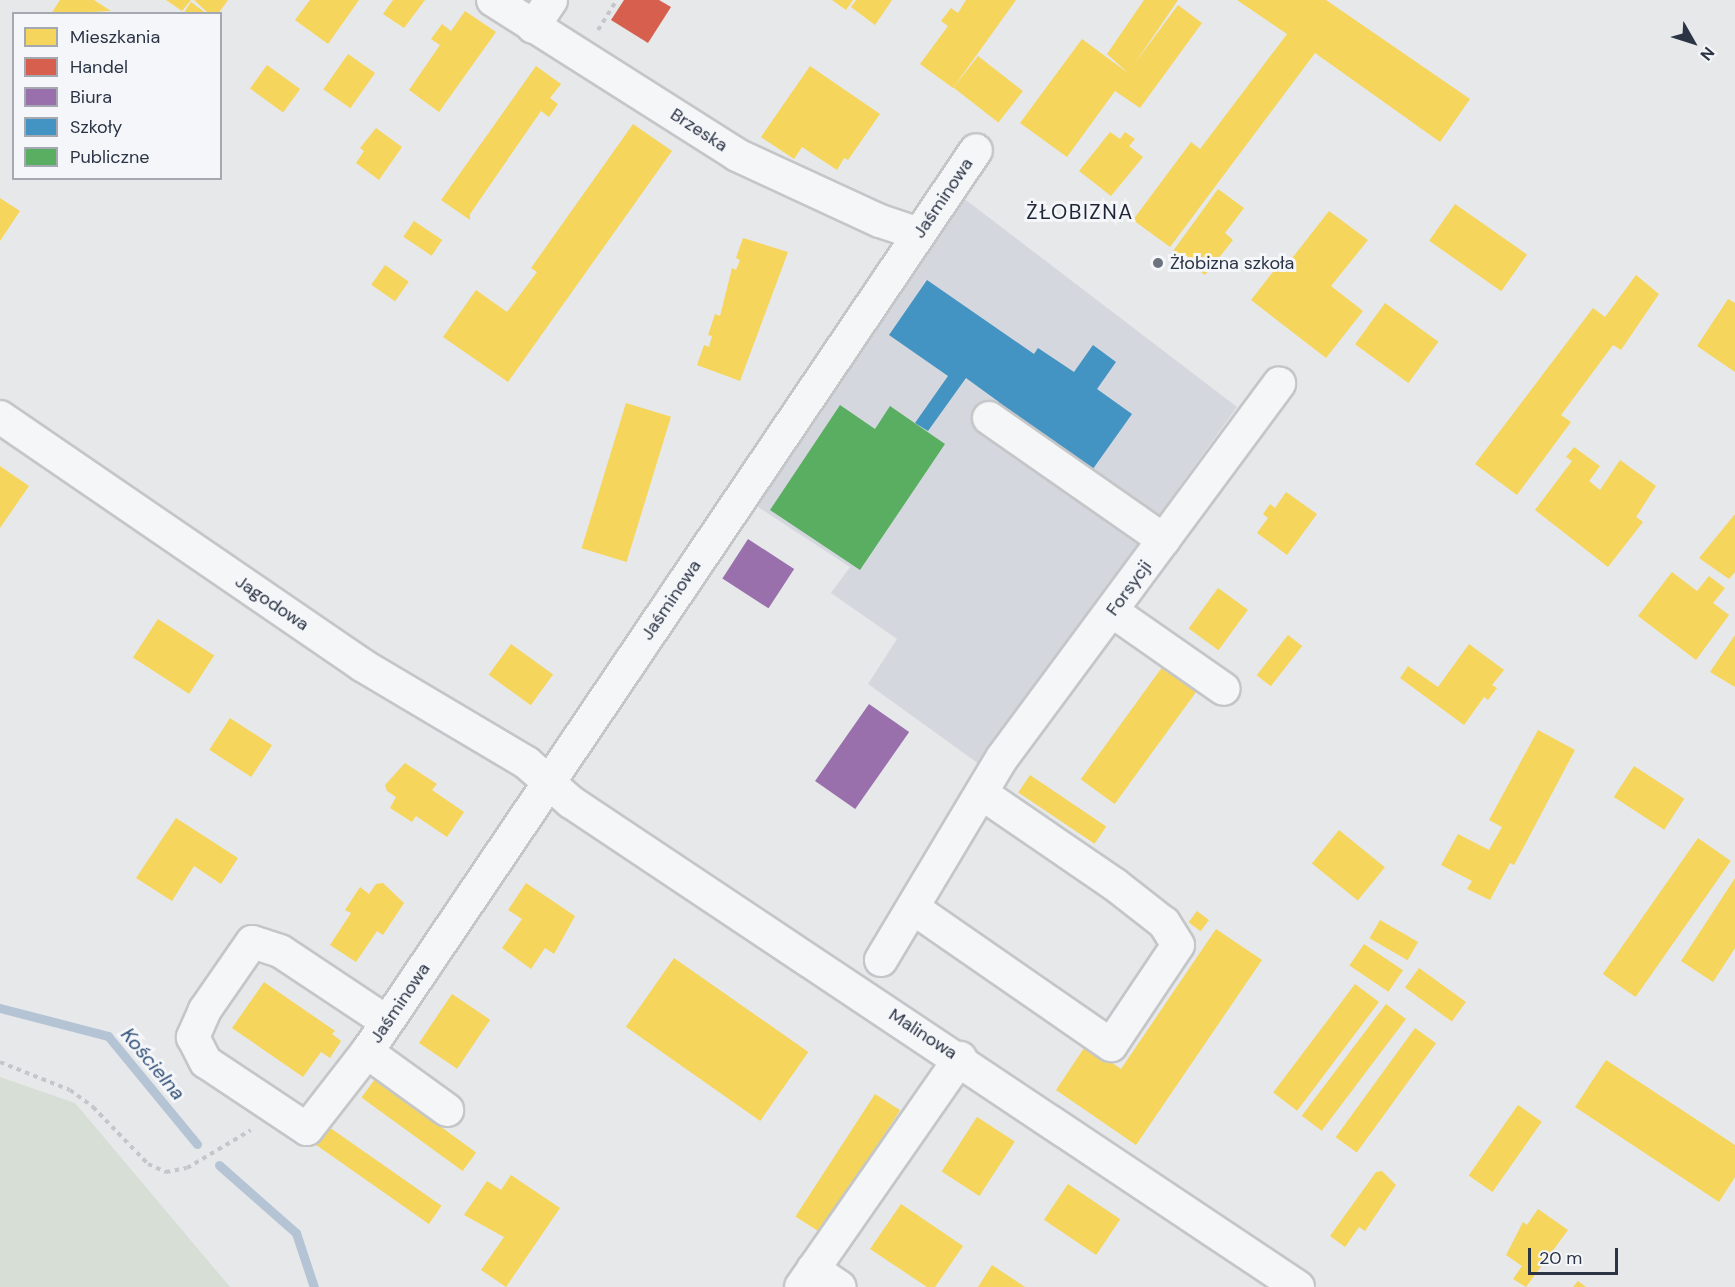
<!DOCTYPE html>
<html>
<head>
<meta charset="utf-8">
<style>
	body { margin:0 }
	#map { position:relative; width:1735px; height:1287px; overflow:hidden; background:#e6e8ea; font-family:"DM Sans",sans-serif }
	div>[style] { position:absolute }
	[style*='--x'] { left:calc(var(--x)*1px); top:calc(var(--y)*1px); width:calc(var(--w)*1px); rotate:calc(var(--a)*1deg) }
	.built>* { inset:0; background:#d4d7dd }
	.green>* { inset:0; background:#d6ded6 }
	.homes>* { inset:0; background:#f6d55c; transform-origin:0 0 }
	.shops>* { inset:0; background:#d6604d }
	.offices>* { inset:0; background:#9970ab; transform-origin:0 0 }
	.schools>* { inset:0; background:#4393c3 }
	.public>* { inset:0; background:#5aae61 }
	.stream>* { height:9px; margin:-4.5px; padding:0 4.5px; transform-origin:4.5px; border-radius:4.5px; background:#b4c4d5 }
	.path>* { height:4px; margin-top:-2px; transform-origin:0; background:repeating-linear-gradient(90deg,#c5c6ca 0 4.5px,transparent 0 9px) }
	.roads { filter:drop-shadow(2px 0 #c4c6c8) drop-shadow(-2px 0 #c4c6c8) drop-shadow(0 2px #c4c6c8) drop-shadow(0 -2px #c4c6c8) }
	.minor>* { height:32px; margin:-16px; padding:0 16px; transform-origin:16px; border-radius:16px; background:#f5f6f7 }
	.dots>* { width:16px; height:16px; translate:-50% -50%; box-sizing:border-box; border:3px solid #f4f6f9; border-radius:50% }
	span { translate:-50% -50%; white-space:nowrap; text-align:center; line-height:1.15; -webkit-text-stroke:6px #f4f6f9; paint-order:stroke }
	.street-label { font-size:18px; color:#2b3445 }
	.poi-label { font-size:18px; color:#2b3445 }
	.left { translate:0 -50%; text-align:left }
	.water-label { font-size:20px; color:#34527a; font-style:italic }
	.quarter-label { font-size:21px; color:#1d2536; letter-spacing:1.5px }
	.legend { position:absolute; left:12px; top:12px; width:210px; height:168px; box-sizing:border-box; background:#f4f6f9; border:2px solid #a4a8b1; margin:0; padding:8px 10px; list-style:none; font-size:18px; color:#2b3445 }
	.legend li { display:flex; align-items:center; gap:12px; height:30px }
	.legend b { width:30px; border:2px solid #a4a8b1 }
	.north { position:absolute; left:1663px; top:12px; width:60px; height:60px; -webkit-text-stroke:4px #f4f6f9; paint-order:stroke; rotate:129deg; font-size:16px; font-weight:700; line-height:24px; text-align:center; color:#2b3445 }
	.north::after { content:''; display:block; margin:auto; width:21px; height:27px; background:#2b3445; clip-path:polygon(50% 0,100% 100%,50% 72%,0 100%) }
	.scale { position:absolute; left:1528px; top:1248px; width:90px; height:27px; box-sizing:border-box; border:3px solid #2b3445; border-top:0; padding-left:8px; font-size:18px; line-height:21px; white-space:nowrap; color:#2b3445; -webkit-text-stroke:4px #f4f6f9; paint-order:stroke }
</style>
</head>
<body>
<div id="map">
	<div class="built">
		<div style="clip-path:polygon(962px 197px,1237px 407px,979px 764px,868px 684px,897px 639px,831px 593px,850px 567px,755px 505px)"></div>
	</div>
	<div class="green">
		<div style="clip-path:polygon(0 1077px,75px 1103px,230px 1287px,0 1287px)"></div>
	</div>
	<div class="homes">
		<div style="clip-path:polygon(60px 0,94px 0,111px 11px,51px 14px)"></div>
		<div style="clip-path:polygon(166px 0,191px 0,182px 11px)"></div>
		<div style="clip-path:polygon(194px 0,228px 0,218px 14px,209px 14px)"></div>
		<div style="clip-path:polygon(310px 0,359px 0,328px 44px,295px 20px)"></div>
		<div style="clip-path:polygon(393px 0,425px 0,404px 28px,383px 14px)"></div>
		<div style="clip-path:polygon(832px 0,853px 0,846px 10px)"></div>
		<div style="clip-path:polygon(856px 0,892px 0,875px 25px,851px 7px)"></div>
		<div style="clip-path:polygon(966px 0,1016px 0,953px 88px,920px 64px,948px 26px,941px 21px,951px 8px,958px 13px)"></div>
		<div style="clip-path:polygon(1144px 0,1178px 0,1135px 63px,1178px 5px,1202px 23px,1140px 108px,1115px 91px,1067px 157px,1020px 123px,1082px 39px,1128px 73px,1107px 54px)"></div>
		<div style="clip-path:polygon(1237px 0,1326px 0,1470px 99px,1440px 142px,1315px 53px,1170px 247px,1133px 220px,1191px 142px,1200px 149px,1287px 34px)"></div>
		<div style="clip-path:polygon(191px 2px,207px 14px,183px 14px)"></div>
		<div style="clip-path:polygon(465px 11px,496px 32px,439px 112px,409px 90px,440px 45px,431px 39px,442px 24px,451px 31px)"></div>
		<div style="left:348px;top:54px;width:33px;height:43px;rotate:35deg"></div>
		<div style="left:978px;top:56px;width:57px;height:40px;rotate:38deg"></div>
		<div style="left:267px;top:65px;width:41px;height:29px;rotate:36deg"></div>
		<div style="clip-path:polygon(536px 66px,561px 84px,550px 98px,558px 104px,549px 117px,541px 111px,470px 214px,470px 220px,441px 200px)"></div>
		<div style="clip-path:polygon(810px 66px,880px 114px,848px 160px,844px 158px,837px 170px,802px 147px,794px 159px,761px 137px)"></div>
		<div style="clip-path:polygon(633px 124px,672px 151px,508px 382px,443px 337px,476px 290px,507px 312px,537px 272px,531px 268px)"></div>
		<div style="clip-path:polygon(376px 128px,402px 147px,379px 180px,356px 163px,364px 151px,360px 148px)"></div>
		<div style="clip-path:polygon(1110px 132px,1120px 139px,1125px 132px,1135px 139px,1129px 146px,1143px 157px,1111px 196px,1079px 171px)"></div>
		<div style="clip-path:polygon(1218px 189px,1244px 208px,1225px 233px,1233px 240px,1205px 275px,1173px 251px)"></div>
		<div style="clip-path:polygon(0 198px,20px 211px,0 241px)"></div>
		<div style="left:1455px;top:204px;width:88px;height:45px;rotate:35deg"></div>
		<div style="clip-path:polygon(1329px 211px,1368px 240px,1331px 286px,1363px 311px,1326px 358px,1251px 300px,1283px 259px,1293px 257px)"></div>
		<div style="left:414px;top:221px;width:34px;height:19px;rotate:34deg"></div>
		<div style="clip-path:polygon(743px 238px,788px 252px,740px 381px,697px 365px,704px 345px,709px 347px,712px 336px,708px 335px,715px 314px,720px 316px,732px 268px,736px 270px,740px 260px,736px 258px)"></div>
		<div style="left:385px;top:265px;width:29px;height:24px;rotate:35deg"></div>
		<div style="clip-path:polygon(1636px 275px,1659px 294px,1621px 350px,1613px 345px,1561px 415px,1571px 422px,1517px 495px,1475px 464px,1593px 308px,1605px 317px)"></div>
		<div style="clip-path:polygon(1728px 299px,1735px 303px,1735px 372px,1697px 346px)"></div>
		<div style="left:1385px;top:303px;width:66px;height:51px;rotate:36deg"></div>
		<div style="left:626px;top:403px;width:47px;height:152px;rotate:17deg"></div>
		<div style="clip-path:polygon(1574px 447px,1600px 466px,1589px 481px,1600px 490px,1620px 460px,1656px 486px,1636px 517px,1643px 522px,1608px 567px,1535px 510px,1572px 461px,1566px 457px)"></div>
		<div style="clip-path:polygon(0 466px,29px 486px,0 528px)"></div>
		<div style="clip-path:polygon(1286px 492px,1317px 514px,1287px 555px,1257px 533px,1268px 518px,1263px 514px,1270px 504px,1275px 508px)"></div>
		<div style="clip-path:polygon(1735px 514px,1735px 572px,1729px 579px,1699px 558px)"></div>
		<div style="clip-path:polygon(1672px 572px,1697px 591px,1709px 576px,1725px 588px,1713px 603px,1729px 615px,1696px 660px,1638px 616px)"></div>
		<div style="left:1218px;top:588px;width:37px;height:50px;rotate:36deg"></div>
		<div style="left:158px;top:619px;width:67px;height:46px;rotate:33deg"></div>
		<div style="left:1288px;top:635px;width:18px;height:51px;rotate:38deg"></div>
		<div style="clip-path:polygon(1735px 635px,1735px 687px,1710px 672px)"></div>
		<div style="left:511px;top:644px;width:52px;height:38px;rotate:36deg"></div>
		<div style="clip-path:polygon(1469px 644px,1504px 670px,1492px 685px,1497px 688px,1488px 700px,1484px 697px,1464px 725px,1400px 678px,1408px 666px,1438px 687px)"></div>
		<div style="left:1163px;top:666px;width:42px;height:140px;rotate:36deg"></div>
		<div style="left:230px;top:718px;width:50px;height:38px;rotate:33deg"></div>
		<div style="clip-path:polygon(1538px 730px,1575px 750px,1514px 865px,1510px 863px,1490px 900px,1467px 889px,1472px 881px,1441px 865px,1458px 834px,1489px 850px,1502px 827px,1489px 820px)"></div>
		<div style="clip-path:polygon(405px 763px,437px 784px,432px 790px,464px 812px,447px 837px,416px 816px,412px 822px,390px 808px,396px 797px,387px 791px,385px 785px)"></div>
		<div style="left:1634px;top:766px;width:60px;height:37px;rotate:33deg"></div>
		<div style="left:1030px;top:775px;width:92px;height:21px;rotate:34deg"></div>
		<div style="clip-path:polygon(176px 818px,238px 858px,221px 884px,194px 866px,172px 901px,136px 878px)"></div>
		<div style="left:1339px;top:830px;width:59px;height:43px;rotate:39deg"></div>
		<div style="left:1698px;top:838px;width:40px;height:166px;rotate:35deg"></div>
		<div style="clip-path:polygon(1735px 878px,1735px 948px,1713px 982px,1681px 961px)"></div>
		<div style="clip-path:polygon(383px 883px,404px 903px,383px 935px,377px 931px,356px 962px,330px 945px,351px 913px,345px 910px,360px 887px,369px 894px,376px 884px)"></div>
		<div style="clip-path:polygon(526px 883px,575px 916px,554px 954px,545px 948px,531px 969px,502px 948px,522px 919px,508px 910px)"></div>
		<div style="left:1197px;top:911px;width:15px;height:14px;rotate:37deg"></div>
		<div style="left:1380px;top:920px;width:44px;height:21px;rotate:30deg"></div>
		<div style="clip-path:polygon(1216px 929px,1262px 960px,1136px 1145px,1056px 1090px,1086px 1045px,1121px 1069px)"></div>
		<div style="left:1364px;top:944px;width:47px;height:26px;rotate:34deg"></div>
		<div style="left:674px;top:958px;width:164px;height:84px;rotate:35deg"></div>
		<div style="left:1419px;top:968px;width:58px;height:24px;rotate:36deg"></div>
		<div style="clip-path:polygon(264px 982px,335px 1031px,332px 1034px,341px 1041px,330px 1058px,321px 1052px,303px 1077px,232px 1028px)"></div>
		<div style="left:1355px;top:984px;width:30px;height:136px;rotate:37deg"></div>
		<div style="left:452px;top:994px;width:46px;height:59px;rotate:34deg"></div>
		<div style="left:1386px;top:1004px;width:25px;height:140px;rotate:37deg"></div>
		<div style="left:1415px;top:1028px;width:26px;height:135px;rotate:36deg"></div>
		<div style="clip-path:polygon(1606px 1060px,1735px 1145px,1735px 1177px,1719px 1202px,1575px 1107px)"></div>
		<div style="left:375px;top:1079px;width:125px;height:23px;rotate:36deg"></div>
		<div style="left:875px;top:1094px;width:30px;height:146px;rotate:33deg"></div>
		<div style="left:1518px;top:1105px;width:29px;height:86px;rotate:35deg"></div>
		<div style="left:977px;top:1117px;width:45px;height:65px;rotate:33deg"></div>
		<div style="left:326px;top:1125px;width:141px;height:22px;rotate:35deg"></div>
		<div style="clip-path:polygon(1382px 1171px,1396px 1185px,1365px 1231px,1359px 1227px,1345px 1247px,1330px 1236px,1376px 1172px)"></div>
		<div style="clip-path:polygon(511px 1175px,560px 1208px,506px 1287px,481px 1270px,504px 1237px,464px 1215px,487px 1181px,501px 1190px)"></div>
		<div style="left:1068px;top:1184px;width:63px;height:43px;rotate:34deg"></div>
		<div style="clip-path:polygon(901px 1204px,963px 1246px,935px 1287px,927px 1287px,870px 1249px)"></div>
		<div style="clip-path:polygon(1538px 1209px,1568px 1230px,1526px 1287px,1513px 1279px,1522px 1266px,1506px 1255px,1523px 1222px,1527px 1225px)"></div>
		<div style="clip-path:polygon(992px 1265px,1025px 1287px,978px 1287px)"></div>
		<div style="clip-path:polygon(1578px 1281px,1586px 1287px,1573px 1287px)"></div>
	</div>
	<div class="shops">
		<div style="clip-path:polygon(624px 0,659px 0,671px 7px,648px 43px,611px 20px)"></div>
	</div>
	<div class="offices">
		<div style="left:748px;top:539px;width:55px;height:47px;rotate:33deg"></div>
		<div style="left:869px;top:704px;width:49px;height:94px;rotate:35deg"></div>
	</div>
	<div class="schools">
		<div style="clip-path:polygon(927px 280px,1034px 354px,1038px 348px,1074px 372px,1093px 345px,1116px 362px,1097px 389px,1132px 414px,1090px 473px,996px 407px,999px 402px,966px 378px,928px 431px,915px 423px,948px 376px,889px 335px)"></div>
	</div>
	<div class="public">
		<div style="clip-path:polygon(840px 405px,875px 429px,890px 406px,945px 444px,860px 570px,770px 510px)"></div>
	</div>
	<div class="stream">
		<div style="--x:0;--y:1008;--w:112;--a:14.5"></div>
		<div style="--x:108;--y:1036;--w:140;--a:50.5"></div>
		<div style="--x:219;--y:1165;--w:103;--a:41.4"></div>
		<div style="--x:296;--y:1233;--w:57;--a:71.6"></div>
	</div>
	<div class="path">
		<div style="--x:598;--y:30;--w:36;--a:-58"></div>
		<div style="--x:0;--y:1062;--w:75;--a:21.8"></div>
		<div style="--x:70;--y:1090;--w:29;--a:36"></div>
		<div style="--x:93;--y:1107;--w:79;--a:46"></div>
		<div style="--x:148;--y:1164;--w:20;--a:24"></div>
		<div style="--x:166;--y:1172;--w:21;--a:-11"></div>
		<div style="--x:187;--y:1168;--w:74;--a:-30.7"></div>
	</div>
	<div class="roads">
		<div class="minor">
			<div style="--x:493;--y:0;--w:289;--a:32.4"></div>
			<div style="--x:737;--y:155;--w:157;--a:24.8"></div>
			<div style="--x:880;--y:221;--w:41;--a:18.4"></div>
			<div style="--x:533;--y:27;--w:32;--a:-56"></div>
			<div style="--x:0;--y:417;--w:439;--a:34.4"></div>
			<div style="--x:362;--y:665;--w:192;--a:30.7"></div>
			<div style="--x:527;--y:763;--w:59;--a:41.6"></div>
			<div style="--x:571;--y:802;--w:874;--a:33.71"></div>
			<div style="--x:989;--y:418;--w:213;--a:34.9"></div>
			<div style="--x:1112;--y:611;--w:136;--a:34.9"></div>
			<div style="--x:913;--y:908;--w:241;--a:34.7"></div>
			<div style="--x:1111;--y:1045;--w:120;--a:-56.2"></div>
			<div style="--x:1178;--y:945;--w:26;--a:-122"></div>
			<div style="--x:1164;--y:923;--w:63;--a:-142"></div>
			<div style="--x:1114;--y:884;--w:158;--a:-145.6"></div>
			<div style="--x:881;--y:960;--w:235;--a:-59.1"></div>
			<div style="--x:1002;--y:758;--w:466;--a:-53.5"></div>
			<div style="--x:387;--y:1022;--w:128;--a:-146.4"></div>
			<div style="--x:280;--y:951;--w:29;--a:-162"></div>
			<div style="--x:252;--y:942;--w:83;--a:124.7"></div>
			<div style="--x:205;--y:1010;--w:30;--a:114"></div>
			<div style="--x:193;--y:1037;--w:28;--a:63"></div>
			<div style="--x:206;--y:1062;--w:121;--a:33.6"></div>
			<div style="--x:307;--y:1129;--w:98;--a:-52.1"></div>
			<div style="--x:367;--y:1052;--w:99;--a:35.9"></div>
			<div style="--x:367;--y:1052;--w:1088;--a:-55.97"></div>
			<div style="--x:813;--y:1269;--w:32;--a:34"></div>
			<div style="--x:801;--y:1287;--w:279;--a:-55.2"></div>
		</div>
	</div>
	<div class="dots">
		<div style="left:1158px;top:263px;background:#6c737f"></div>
	</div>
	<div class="street-label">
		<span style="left:699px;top:130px;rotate:33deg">Brzeska</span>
		<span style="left:943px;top:198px;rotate:-56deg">Jaśminowa</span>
		<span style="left:1129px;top:588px;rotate:-54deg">Forsycji</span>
		<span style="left:671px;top:600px;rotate:-56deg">Jaśminowa</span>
		<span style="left:272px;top:603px;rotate:34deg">Jagodowa</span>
		<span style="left:400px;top:1003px;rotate:-56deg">Jaśminowa</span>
		<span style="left:923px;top:1034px;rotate:33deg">Malinowa</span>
	</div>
	<div class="poi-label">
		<span class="left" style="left:1170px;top:263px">Żłobizna szkoła</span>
	</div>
	<div class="water-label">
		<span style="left:153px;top:1064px;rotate:50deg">Kościelna</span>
	</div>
	<div class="quarter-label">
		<span style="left:1080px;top:212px">ŻŁOBIZNA</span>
	</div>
	<ul class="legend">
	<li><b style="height:16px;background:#f6d55c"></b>Mieszkania</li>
	<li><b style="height:16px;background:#d6604d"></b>Handel</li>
	<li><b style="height:16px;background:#9970ab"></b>Biura</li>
	<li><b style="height:16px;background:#4393c3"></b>Szkoły</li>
	<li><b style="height:16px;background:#5aae61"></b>Publiczne</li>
	</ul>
	<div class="north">N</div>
	<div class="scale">20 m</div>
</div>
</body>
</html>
